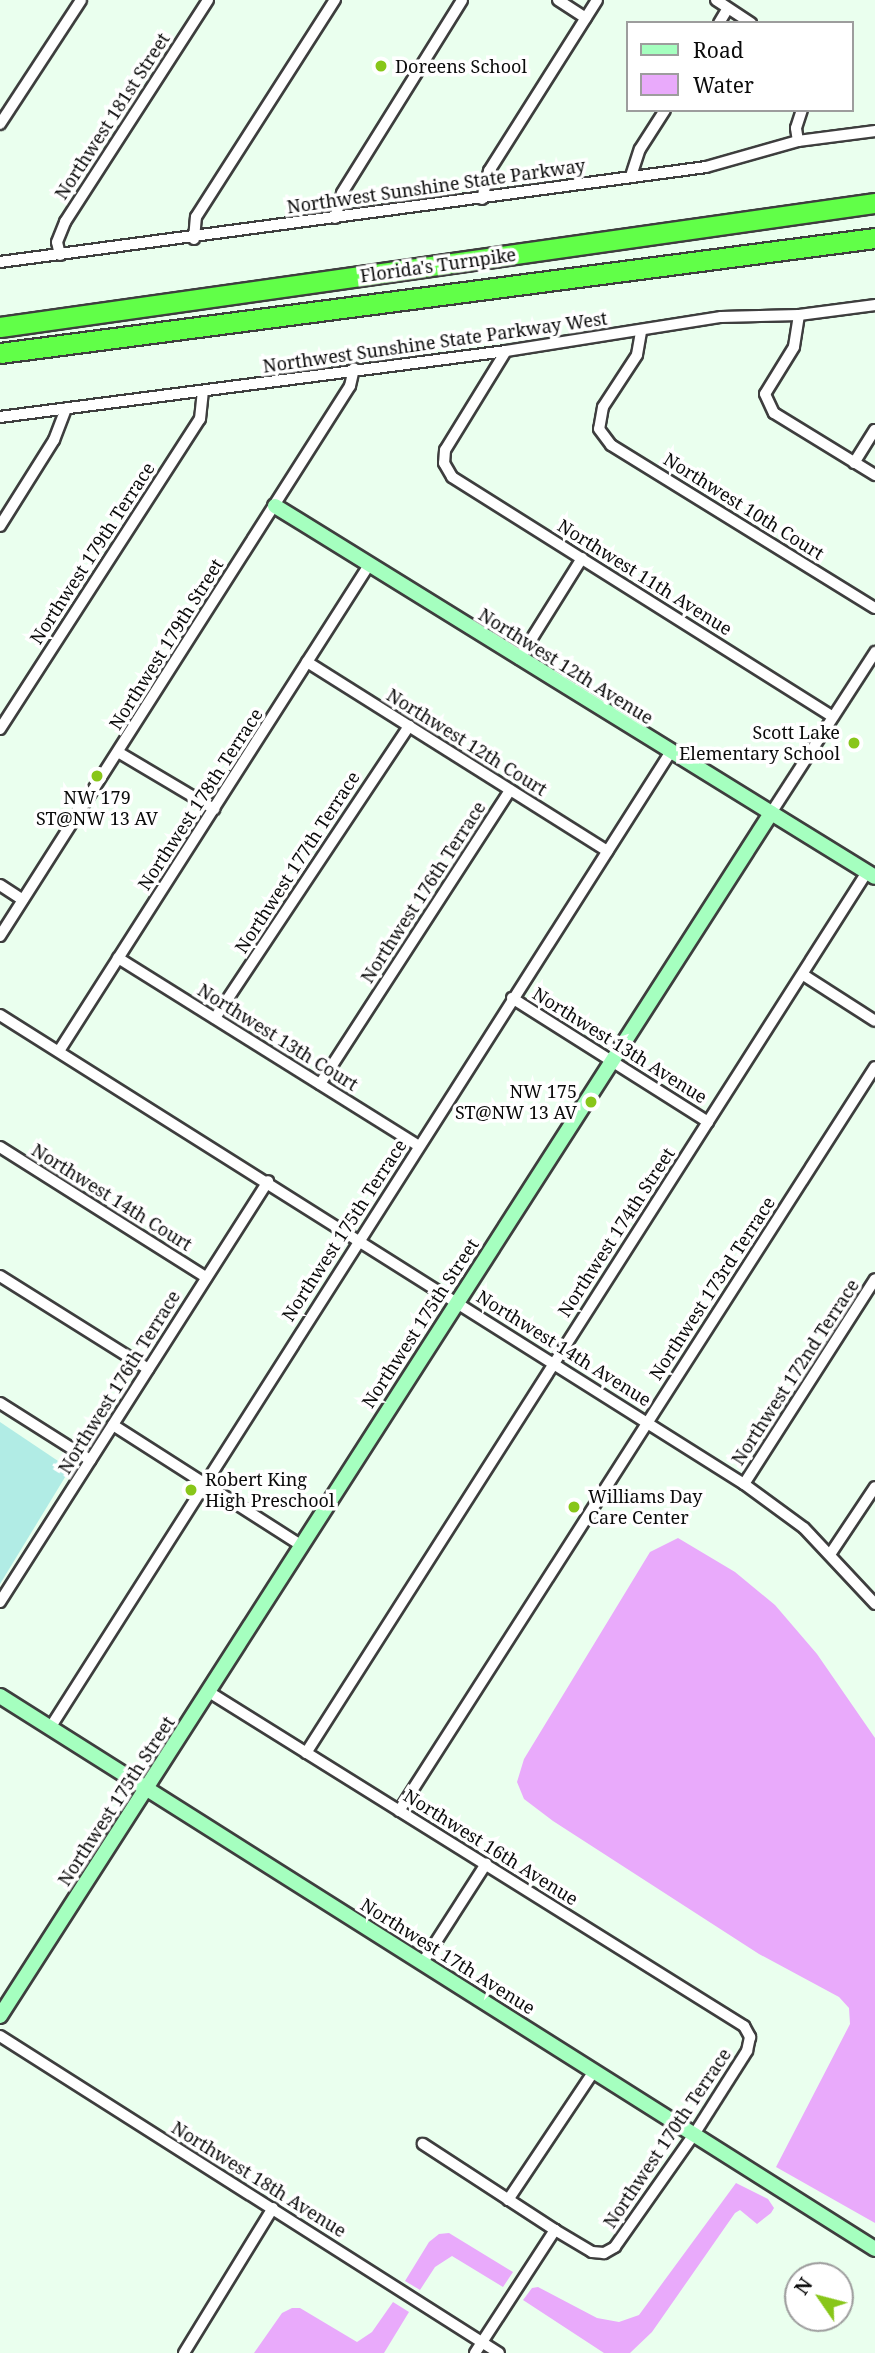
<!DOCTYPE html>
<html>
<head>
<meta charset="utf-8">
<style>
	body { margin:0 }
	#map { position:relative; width:875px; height:2353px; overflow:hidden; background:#eaffee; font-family:"Noto Serif",serif }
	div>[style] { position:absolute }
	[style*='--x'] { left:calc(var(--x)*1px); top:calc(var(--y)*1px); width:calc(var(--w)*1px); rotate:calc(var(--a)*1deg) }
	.green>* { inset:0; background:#b1ece5 }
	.water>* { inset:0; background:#e9aafb }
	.roads { filter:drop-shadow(2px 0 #3e3e3e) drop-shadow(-2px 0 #3e3e3e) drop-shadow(0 2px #3e3e3e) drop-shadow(0 -2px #3e3e3e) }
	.street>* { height:10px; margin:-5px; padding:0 5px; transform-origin:5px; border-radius:5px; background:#fff }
	.secondary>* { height:14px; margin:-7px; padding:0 7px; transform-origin:7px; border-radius:7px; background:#a5ffbf }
	.highway>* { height:19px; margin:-9.5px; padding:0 9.5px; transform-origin:9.5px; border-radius:9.5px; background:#61ff48 }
	.dots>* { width:19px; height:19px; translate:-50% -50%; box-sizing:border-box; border:4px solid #fff; border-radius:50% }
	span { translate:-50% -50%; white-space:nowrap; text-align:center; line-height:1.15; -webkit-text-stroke:7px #fff; paint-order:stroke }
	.poi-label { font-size:18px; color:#0b0b0b }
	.left { translate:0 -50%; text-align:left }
	.right { translate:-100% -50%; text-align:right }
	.street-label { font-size:18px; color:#0b0b0b }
	.legend { position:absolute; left:626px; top:21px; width:228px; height:91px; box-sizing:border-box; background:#fff; border:2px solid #9d9d9d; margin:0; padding:9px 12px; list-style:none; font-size:21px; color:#0b0b0b }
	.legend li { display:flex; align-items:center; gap:14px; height:35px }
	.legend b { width:35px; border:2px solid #9d9d9d }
	.north { position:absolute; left:784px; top:2262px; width:70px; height:70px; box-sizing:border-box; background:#fff; border:2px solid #9d9d9d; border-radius:50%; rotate:305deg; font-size:19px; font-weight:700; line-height:28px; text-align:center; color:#0b0b0b }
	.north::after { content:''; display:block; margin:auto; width:24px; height:32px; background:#88c619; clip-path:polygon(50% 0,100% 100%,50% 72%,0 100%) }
</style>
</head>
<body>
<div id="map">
	<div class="green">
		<div style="clip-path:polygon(0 1422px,70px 1469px,0 1584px)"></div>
	</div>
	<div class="water">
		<div style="clip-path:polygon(678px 1538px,735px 1572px,775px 1605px,817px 1654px,875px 1738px,875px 2223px,776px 2167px,850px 2024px,849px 2008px,839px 1997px,759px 1954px,553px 1821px,524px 1799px,517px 1782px,524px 1759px,650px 1552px)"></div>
		<div style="clip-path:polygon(736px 2183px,768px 2199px,774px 2208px,771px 2213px,757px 2224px,740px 2210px,735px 2213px,652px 2332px,630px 2353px,604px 2353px,523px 2300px,532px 2288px,538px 2287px,597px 2318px,619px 2322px,639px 2315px)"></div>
		<div style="clip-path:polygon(449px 2233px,513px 2272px,503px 2287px,452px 2256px,435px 2267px,420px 2290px,405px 2281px,429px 2242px,439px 2234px)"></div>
		<div style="clip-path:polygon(393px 2302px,409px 2312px,384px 2353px,254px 2353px,282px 2313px,292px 2308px,300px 2308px,357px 2342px,372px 2332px)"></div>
	</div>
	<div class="roads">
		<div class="street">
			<div style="--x:558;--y:0;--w:33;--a:33"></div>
			<div style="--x:716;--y:0;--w:42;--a:33.3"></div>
			<div style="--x:719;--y:23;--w:17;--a:-59"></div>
			<div style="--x:0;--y:124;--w:148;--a:-56.8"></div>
			<div style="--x:798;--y:141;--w:13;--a:-99"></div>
			<div style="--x:796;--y:128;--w:19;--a:-72"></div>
			<div style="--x:631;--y:176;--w:28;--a:-72"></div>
			<div style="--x:640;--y:149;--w:46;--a:-57.3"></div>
			<div style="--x:482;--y:199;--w:29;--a:-76"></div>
			<div style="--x:489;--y:171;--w:202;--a:-57.7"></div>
			<div style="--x:335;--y:218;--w:26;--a:-74"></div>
			<div style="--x:342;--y:193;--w:227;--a:-58.1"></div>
			<div style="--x:194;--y:239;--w:22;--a:-85"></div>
			<div style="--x:196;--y:217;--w:258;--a:-57.4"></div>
			<div style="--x:60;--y:255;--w:13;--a:-103"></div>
			<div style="--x:57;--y:242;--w:22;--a:-68"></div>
			<div style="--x:65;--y:222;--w:264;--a:-57.2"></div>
			<div style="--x:0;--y:262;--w:712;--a:-7.66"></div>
			<div style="--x:706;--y:167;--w:96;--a:-15.8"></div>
			<div style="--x:798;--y:141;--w:78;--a:-7.4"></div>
			<div style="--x:799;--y:315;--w:32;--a:99"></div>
			<div style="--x:794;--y:347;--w:55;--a:121.7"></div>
			<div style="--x:765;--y:394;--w:21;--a:65"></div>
			<div style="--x:774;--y:413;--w:119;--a:31.5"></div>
			<div style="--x:641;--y:332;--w:23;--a:100"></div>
			<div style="--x:637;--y:355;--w:62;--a:123.2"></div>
			<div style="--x:603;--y:407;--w:22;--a:100"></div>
			<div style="--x:599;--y:429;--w:20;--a:53"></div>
			<div style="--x:611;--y:445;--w:310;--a:31.7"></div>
			<div style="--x:506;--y:351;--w:116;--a:121.6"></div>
			<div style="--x:445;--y:450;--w:13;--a:94"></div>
			<div style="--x:444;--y:463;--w:16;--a:60"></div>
			<div style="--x:452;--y:477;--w:450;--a:32.2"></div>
			<div style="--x:0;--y:417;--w:510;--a:-7.43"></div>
			<div style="--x:506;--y:351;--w:218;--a:-9"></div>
			<div style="--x:721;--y:317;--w:78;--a:-1.5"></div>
			<div style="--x:799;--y:315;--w:77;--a:-7.5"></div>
			<div style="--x:854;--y:463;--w:39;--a:-58"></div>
			<div style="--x:0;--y:526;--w:102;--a:-57.9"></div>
			<div style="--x:54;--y:440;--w:34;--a:-69"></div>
			<div style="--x:519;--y:659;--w:119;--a:-58"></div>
			<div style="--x:307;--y:662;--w:355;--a:32.2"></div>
			<div style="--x:0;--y:729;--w:369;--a:-57.2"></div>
			<div style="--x:200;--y:419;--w:27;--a:-84"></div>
			<div style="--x:118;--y:752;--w:112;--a:30.7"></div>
			<div style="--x:771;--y:813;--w:192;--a:-57.1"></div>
			<div style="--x:0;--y:885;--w:27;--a:33"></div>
			<div style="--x:0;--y:936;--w:652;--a:-57.53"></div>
			<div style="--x:350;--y:386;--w:18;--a:-77"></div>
			<div style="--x:118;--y:958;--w:355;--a:32"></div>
			<div style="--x:805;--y:976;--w:83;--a:32.7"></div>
			<div style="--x:512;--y:998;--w:232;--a:32.3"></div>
			<div style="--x:0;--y:1015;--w:879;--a:32.23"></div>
			<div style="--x:744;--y:1484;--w:74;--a:36.3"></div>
			<div style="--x:804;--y:1528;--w:104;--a:46.9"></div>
			<div style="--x:215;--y:1018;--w:351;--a:-56.4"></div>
			<div style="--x:59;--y:1051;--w:576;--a:-57.47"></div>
			<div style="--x:320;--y:1084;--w:350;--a:-57.1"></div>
			<div style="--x:0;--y:1147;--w:244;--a:32.3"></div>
			<div style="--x:0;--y:1276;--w:175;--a:32.1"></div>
			<div style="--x:0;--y:1403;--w:107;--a:32.3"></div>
			<div style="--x:113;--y:1425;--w:224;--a:32.6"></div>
			<div style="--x:744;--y:1484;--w:243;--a:-57.4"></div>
			<div style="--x:831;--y:1553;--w:79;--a:-56.3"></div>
			<div style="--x:0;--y:1602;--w:499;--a:-57.5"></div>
			<div style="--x:209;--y:1692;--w:631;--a:31.98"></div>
			<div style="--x:744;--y:2026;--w:13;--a:61"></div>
			<div style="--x:750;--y:2037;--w:14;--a:102"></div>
			<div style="--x:747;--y:2051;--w:97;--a:122.4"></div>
			<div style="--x:695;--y:2133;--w:139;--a:125.1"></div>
			<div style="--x:615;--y:2247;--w:13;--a:151"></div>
			<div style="--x:604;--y:2253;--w:12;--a:-175"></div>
			<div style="--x:592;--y:2252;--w:43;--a:-149.3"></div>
			<div style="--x:555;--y:2230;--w:158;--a:-146.9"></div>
			<div style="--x:50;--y:1728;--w:1155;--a:-57.55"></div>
			<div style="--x:306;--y:1753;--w:1044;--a:-57.51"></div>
			<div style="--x:399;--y:1811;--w:883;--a:-57.39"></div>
			<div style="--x:423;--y:1962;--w:117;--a:-57.3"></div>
			<div style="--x:0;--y:2036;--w:591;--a:32.43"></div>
			<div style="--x:508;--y:2200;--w:155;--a:-56.3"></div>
			<div style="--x:184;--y:2353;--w:170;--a:-58.5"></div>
			<div style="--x:475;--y:2353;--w:147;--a:-57"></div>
		</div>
		<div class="secondary">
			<div style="--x:275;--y:506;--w:705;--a:31.73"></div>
			<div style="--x:0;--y:1696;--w:1035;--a:32.29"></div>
			<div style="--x:0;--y:2016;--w:1429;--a:-57.34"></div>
		</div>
		<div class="highway">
			<div style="--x:0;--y:327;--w:884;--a:-8.07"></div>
			<div style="--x:0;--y:353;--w:883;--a:-7.49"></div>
		</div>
	</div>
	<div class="dots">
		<div style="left:381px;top:66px;background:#88c619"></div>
		<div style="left:854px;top:743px;background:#88c619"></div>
		<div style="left:97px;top:776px;background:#88c619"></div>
		<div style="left:591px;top:1102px;background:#88c619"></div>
		<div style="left:191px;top:1490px;background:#88c619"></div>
		<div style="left:574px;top:1507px;background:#88c619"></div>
	</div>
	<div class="poi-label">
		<span class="left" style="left:395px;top:66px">Doreens School</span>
		<span class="right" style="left:840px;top:743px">Scott Lake<br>Elementary School</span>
		<span style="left:97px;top:808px">NW 179<br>ST@NW 13 AV</span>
		<span class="right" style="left:577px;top:1102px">NW 175<br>ST@NW 13 AV</span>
		<span class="left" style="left:205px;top:1490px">Robert King<br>High Preschool</span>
		<span class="left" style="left:588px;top:1507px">Williams Day<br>Care Center</span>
	</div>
	<div class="street-label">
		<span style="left:112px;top:116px;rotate:-57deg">Northwest 181st Street</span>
		<span style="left:436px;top:186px;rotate:-8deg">Northwest Sunshine State Parkway</span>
		<span style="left:438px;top:265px;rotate:-8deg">Florida's Turnpike</span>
		<span style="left:435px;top:342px;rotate:-8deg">Northwest Sunshine State Parkway West</span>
		<span style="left:744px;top:506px;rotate:32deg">Northwest 10th Court</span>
		<span style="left:92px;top:553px;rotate:-57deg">Northwest 179th Terrace</span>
		<span style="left:645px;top:577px;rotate:32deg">Northwest 11th Avenue</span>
		<span style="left:166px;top:644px;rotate:-58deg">Northwest 179th Street</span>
		<span style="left:566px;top:666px;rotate:32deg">Northwest 12th Avenue</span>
		<span style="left:467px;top:742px;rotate:32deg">Northwest 12th Court</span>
		<span style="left:200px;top:799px;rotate:-57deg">Northwest 178th Terrace</span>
		<span style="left:297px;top:862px;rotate:-57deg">Northwest 177th Terrace</span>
		<span style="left:423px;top:892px;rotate:-57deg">Northwest 176th Terrace</span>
		<span style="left:278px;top:1037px;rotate:32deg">Northwest 13th Court</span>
		<span style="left:620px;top:1045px;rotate:32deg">Northwest 13th Avenue</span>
		<span style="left:112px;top:1197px;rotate:32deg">Northwest 14th Court</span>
		<span style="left:344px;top:1230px;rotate:-57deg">Northwest 175th Terrace</span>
		<span style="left:616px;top:1232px;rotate:-57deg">Northwest 174th Street</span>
		<span style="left:712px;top:1288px;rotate:-57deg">Northwest 173rd Terrace</span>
		<span style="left:420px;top:1323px;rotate:-57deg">Northwest 175th Street</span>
		<span style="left:564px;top:1348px;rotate:32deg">Northwest 14th Avenue</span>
		<span style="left:795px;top:1372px;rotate:-57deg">Northwest 172nd Terrace</span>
		<span style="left:119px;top:1382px;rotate:-58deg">Northwest 176th Terrace</span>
		<span style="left:116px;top:1801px;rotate:-57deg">Northwest 175th Street</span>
		<span style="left:491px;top:1847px;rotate:32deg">Northwest 16th Avenue</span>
		<span style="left:448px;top:1956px;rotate:32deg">Northwest 17th Avenue</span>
		<span style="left:667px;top:2138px;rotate:-56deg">Northwest 170th Terrace</span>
		<span style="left:259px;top:2179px;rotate:32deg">Northwest 18th Avenue</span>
	</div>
	<ul class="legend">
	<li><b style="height:9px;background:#a5ffbf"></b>Road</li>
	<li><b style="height:19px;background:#e9aafb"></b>Water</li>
	</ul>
	<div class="north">N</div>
</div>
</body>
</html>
